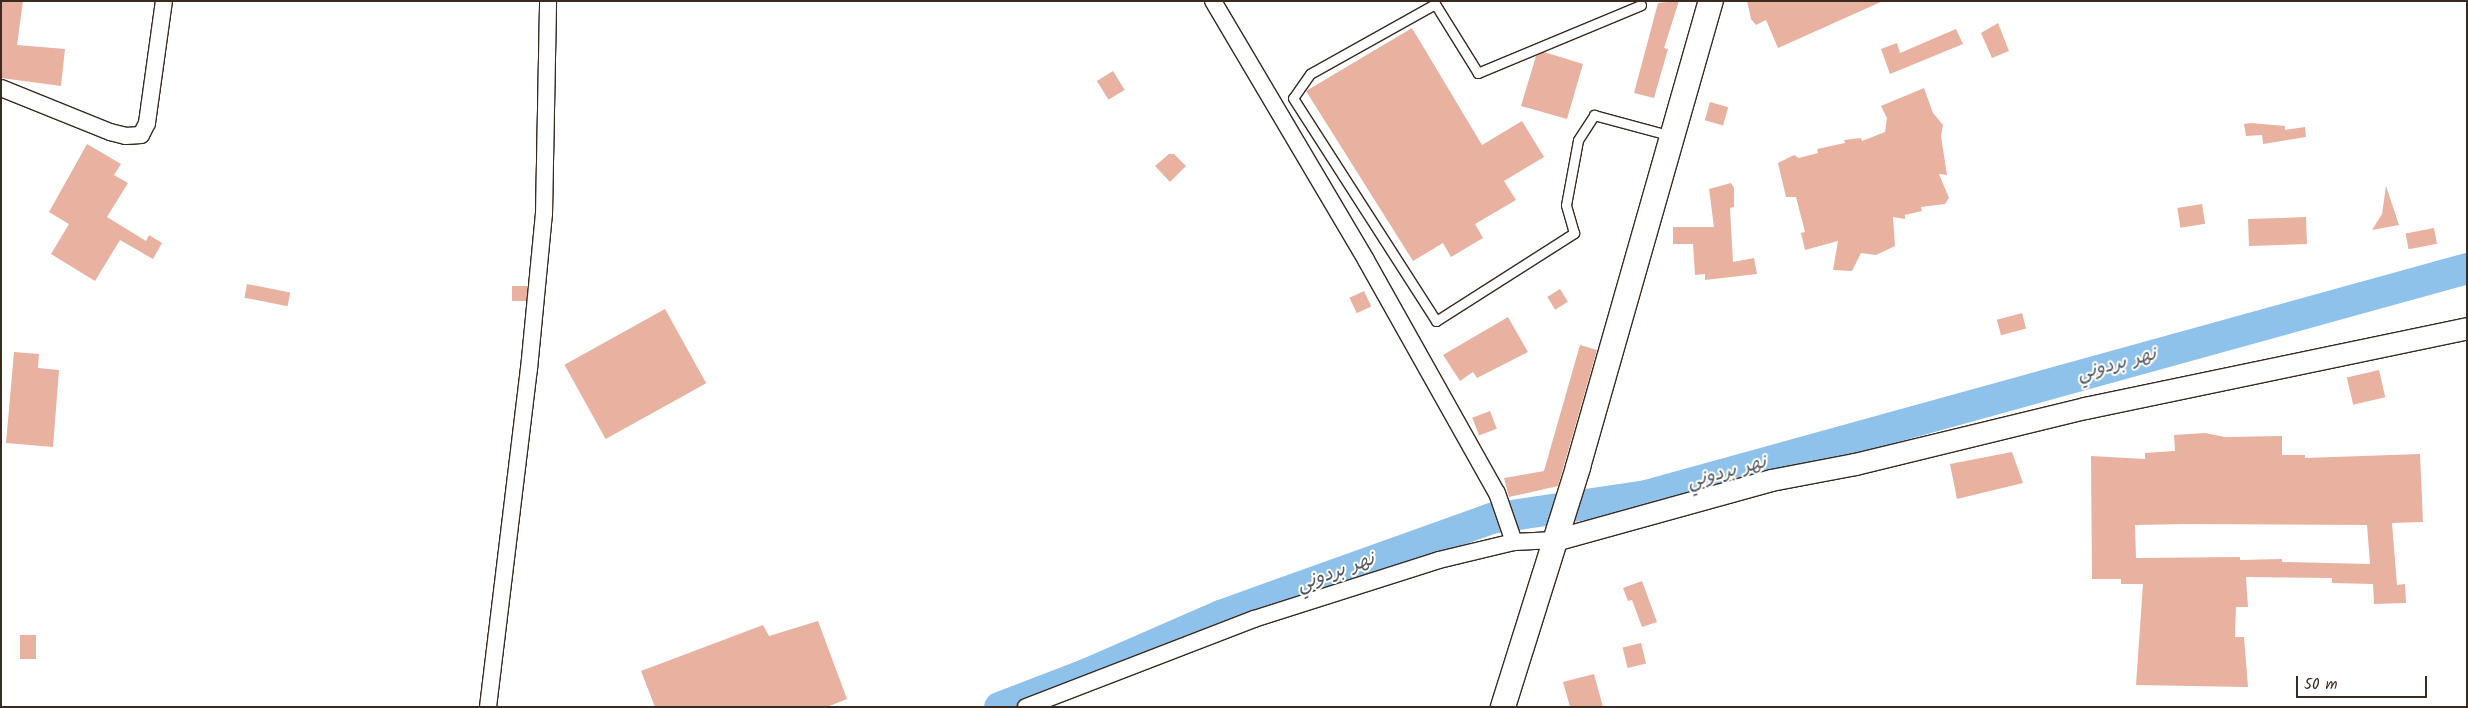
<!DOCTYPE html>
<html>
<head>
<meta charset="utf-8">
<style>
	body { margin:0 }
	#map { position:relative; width:2468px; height:708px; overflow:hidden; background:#fff; font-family:Kalam,"Playpen Sans Arabic",sans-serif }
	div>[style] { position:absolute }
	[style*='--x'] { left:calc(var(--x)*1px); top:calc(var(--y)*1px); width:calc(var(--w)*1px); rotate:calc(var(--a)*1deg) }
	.river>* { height:31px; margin:-15.5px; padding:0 15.5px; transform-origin:15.5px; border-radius:15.5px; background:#8ec2eb }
	.building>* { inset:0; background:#e9b1a0; transform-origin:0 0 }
	.roads { filter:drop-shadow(1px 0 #3b2a1e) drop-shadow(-1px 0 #3b2a1e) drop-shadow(0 1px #3b2a1e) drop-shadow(0 -1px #3b2a1e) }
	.service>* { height:9px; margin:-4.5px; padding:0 4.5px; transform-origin:4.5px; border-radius:4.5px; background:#fff }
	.minor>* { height:16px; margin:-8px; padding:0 8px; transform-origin:8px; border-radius:8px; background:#fff }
	.tertiary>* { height:21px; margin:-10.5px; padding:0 10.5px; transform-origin:10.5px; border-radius:10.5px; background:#fff }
	.secondary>* { height:24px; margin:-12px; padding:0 12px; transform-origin:12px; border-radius:12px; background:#fff }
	span { translate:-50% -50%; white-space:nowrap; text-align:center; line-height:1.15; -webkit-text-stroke:4px #fff; paint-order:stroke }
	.water-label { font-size:19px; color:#54585c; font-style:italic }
	.frame { position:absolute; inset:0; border:2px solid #3b2a1e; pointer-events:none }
	.scale { position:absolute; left:2296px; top:676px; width:131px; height:22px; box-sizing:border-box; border:2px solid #3b2a1e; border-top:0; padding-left:6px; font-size:15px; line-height:18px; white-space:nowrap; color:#3b2a1e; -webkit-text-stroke:4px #fff; paint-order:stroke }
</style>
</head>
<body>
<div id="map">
	<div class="river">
		<div style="--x:999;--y:707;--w:92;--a:-21"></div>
		<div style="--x:1085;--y:674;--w:147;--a:-23.6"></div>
		<div style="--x:1220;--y:615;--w:288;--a:-19.7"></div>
		<div style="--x:1491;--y:518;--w:157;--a:-8.4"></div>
		<div style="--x:1646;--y:495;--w:852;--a:-15.46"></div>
	</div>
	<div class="building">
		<div style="clip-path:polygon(1px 1px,23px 1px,17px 45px,65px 49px,61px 86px,1px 78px)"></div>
		<div style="clip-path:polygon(1679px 1px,1664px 48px,1668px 49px,1654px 98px,1634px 93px,1658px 3px)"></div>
		<div style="clip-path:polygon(1747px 1px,1883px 1px,1778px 48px,1766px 20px,1756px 25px,1751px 19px)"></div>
		<div style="clip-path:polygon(1998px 23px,2009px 51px,1992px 58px,1981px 33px)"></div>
		<div style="clip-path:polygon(1412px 28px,1482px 145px,1522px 121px,1544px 157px,1504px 181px,1516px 200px,1475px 224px,1483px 238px,1451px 257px,1443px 243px,1413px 261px,1306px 91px)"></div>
		<div style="clip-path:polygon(1956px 29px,1963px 44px,1890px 74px,1881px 49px,1897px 43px,1900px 53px)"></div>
		<div style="clip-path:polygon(1544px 52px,1583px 64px,1567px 119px,1521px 106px,1536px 56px)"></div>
		<div style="left:1113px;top:71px;width:22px;height:19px;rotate:58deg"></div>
		<div style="clip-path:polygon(1924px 88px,1933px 113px,1943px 125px,1941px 136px,1947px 175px,1939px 174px,1949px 198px,1945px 204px,1921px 207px,1922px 211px,1905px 215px,1905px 219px,1893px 217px,1895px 246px,1876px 255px,1861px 253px,1852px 271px,1833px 270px,1838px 241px,1805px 250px,1801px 233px,1805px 232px,1796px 197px,1786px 197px,1778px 163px,1794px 155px,1799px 158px,1818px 153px,1817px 149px,1845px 143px,1844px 140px,1861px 138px,1862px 141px,1885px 132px,1887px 118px,1881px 106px)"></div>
		<div style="left:1710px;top:102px;width:19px;height:19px;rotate:16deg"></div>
		<div style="clip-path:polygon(2251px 123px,2285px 126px,2285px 130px,2305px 127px,2306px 137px,2263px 144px,2262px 135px,2246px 136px,2244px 124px)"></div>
		<div style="clip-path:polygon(87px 144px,121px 164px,114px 175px,128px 183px,107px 217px,146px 241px,149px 235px,162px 243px,153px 259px,120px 240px,95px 281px,51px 254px,69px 224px,49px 212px)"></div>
		<div style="clip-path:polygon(1169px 154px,1174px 154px,1186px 166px,1170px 182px,1155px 166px)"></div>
		<div style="clip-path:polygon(1731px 183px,1734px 188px,1734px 207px,1730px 208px,1733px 262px,1754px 258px,1757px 274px,1705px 280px,1705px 274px,1695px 275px,1693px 244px,1673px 244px,1673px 227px,1714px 227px,1709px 189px)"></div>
		<div style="clip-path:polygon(2386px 186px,2399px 225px,2372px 230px,2382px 214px)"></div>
		<div style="left:2202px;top:204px;width:20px;height:25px;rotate:81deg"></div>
		<div style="left:2306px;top:217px;width:27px;height:58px;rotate:88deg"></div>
		<div style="left:2434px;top:228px;width:16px;height:29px;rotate:79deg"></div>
		<div style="left:247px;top:284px;width:44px;height:14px;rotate:11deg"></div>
		<div style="left:512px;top:286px;width:15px;height:15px"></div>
		<div style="left:1560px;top:289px;width:15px;height:15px;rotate:58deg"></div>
		<div style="left:1364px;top:291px;width:17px;height:16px;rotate:65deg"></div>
		<div style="left:665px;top:309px;width:85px;height:115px;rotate:61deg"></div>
		<div style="left:2022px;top:313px;width:16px;height:26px;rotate:75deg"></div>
		<div style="clip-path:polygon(1508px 317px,1528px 352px,1477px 378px,1473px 372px,1460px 381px,1443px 355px)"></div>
		<div style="clip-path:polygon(1580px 345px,1597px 350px,1558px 486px,1509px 497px,1504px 478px,1544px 471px)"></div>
		<div style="clip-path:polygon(14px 352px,39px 354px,38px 368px,59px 370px,53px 447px,6px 443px)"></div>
		<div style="left:2379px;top:370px;width:28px;height:33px;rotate:77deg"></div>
		<div style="left:1490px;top:411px;width:19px;height:19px;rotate:69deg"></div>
		<div style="clip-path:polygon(evenodd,2205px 433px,2225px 437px,2282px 436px,2282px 455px,2305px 455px,2305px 458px,2420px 454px,2423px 522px,2392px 523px,2397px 585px,2405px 584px,2406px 603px,2374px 604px,2373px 584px,2332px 583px,2332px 578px,2246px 577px,2248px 607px,2236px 607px,2235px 637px,2244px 637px,2248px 687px,2136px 685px,2143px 584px,2121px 584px,2121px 579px,2092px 579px,2091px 456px,2145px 459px,2145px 453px,2175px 451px,2174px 435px,2205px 433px,2186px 524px,2367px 525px,2370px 564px,2282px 562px,2282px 559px,2240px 560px,2240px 557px,2136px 558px,2135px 525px,2186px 524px)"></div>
		<div style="clip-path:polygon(2012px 452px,2023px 483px,1957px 499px,1950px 464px)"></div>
		<div style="clip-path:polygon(1642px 581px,1657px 622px,1642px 627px,1632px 600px,1628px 601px,1623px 588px)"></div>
		<div style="clip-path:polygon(818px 621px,847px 699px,827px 707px,655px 707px,641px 671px,763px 625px,769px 636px)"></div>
		<div style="left:20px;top:635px;width:16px;height:24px"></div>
		<div style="left:1641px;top:643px;width:21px;height:19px;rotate:76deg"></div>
		<div style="clip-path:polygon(1594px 674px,1603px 707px,1570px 707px,1563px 682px)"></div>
	</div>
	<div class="roads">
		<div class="service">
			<div style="--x:1641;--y:5;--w:177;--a:157.4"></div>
			<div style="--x:1478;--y:73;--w:81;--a:-121.9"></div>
			<div style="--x:1435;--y:4;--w:143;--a:150.8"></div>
			<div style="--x:1310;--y:74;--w:29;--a:125"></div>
			<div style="--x:1293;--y:98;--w:265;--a:57.3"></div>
			<div style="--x:1436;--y:321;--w:164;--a:-32.5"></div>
			<div style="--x:1574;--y:233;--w:29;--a:-106"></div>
			<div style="--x:1566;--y:205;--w:66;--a:-79.5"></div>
			<div style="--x:1578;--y:140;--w:30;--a:-57"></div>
			<div style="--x:1594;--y:115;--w:81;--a:15.1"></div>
		</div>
		<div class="minor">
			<div style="--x:1213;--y:1;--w:301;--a:59.4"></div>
			<div style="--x:1366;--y:260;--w:267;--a:60.7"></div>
			<div style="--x:1497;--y:493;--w:52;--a:70.9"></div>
			<div style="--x:1;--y:88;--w:118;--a:22"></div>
			<div style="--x:110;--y:132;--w:16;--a:14"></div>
			<div style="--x:126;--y:136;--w:15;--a:-4"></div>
			<div style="--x:141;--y:135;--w:13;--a:-63"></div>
			<div style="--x:147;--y:123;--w:123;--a:-82.1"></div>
			<div style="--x:488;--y:707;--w:340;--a:-83.1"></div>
			<div style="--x:529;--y:369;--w:156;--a:-84.5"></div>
			<div style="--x:544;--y:214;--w:213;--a:-88.9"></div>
			<div style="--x:1026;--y:707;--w:244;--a:-21.1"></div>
			<div style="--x:1254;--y:619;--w:194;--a:-17.7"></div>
			<div style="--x:1439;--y:560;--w:77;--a:-13.5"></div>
			<div style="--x:1514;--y:542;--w:41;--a:-2.8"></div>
		</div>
		<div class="tertiary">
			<div style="--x:1555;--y:540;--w:224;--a:-15.5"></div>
			<div style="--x:1771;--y:480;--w:86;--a:-10.8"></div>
			<div style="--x:1855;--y:464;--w:237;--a:-13.7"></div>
			<div style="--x:2085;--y:408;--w:390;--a:-11.8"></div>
		</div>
		<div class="secondary">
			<div style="--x:1503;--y:707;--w:251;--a:-72.6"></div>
			<div style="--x:1578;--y:467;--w:485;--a:-74.1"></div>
		</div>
	</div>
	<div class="water-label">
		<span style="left:2117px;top:365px;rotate:-15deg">نهر بردوني</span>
		<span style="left:1727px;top:473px;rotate:-15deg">نهر بردوني</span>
		<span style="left:1336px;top:573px;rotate:-20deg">نهر بردوني</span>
	</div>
	<div class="frame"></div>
	<div class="scale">50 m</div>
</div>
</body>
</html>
